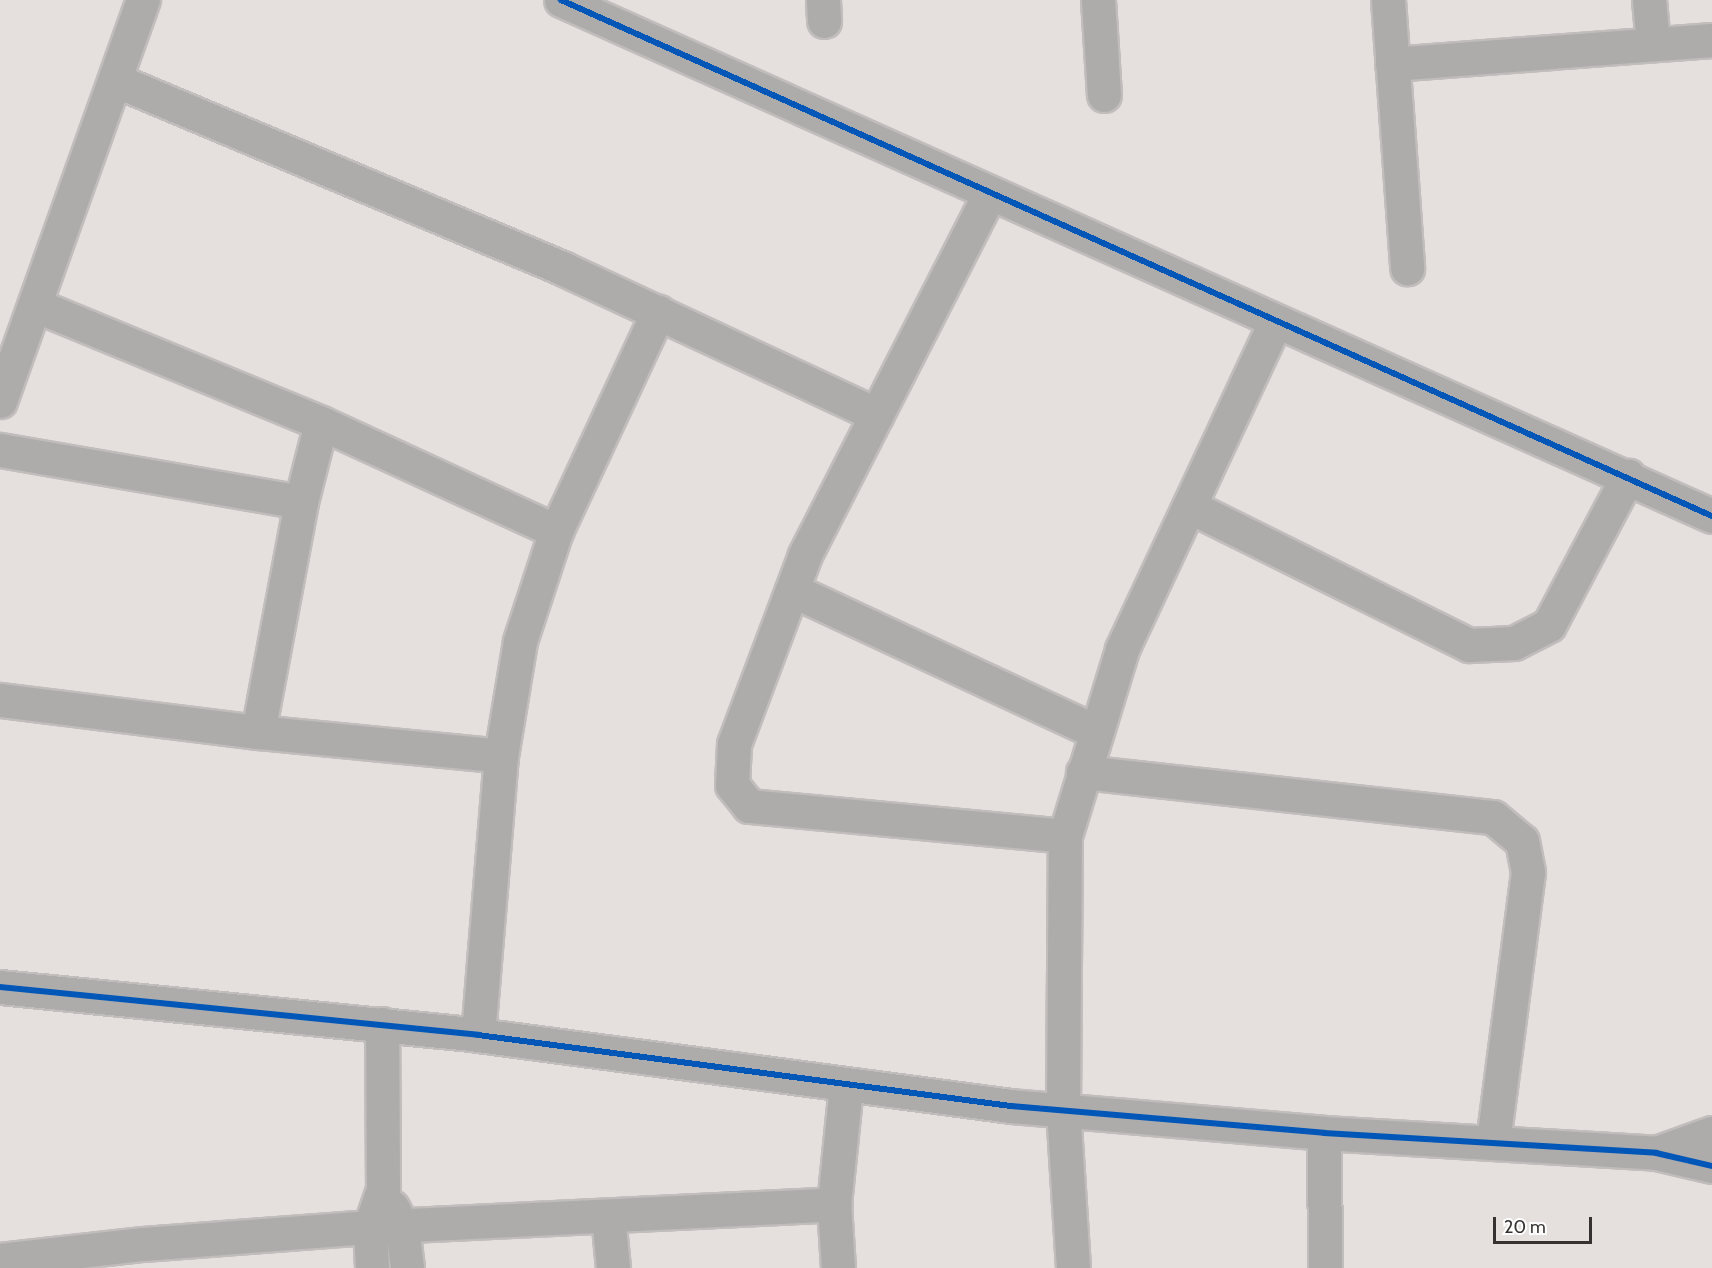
<!DOCTYPE html>
<html>
<head>
<meta charset="utf-8">
<style>
	body { margin:0 }
	#map { position:relative; width:1712px; height:1268px; overflow:hidden; background:#e5dfde; font-family:Cabin,sans-serif }
	div>[style] { position:absolute }
	[style*='--x'] { left:calc(var(--x)*1px); top:calc(var(--y)*1px); width:calc(var(--w)*1px); rotate:calc(var(--a)*1deg) }
	.roads { filter:drop-shadow(2px 0 #c1bdbc) drop-shadow(-2px 0 #c1bdbc) drop-shadow(0 2px #c1bdbc) drop-shadow(0 -2px #c1bdbc) }
	.minor>* { height:33px; margin:-16.5px; padding:0 16.5px; transform-origin:16.5px; border-radius:16.5px; background:#aeabab }
	.cycleway>* { height:6px; margin:-3px; padding:0 3px; transform-origin:3px; border-radius:3px; background:#0057b8 }
	span { translate:-50% -50%; white-space:nowrap; text-align:center; line-height:1.15; -webkit-text-stroke:5px #fff; paint-order:stroke }
	.scale { position:absolute; left:1493px; top:1217px; width:99px; height:27px; box-sizing:border-box; border:3px solid #373232; border-top:0; padding-left:8px; font-size:18px; line-height:21px; white-space:nowrap; color:#373232; -webkit-text-stroke:4px #fff; paint-order:stroke }
</style>
</head>
<body>
<div id="map">
	<div class="roads">
		<div class="minor">
			<div style="--x:561;--y:0;--w:1261;--a:24.15"></div>
			<div style="--x:823;--y:0;--w:21;--a:87"></div>
			<div style="--x:1098;--y:0;--w:95;--a:86.4"></div>
			<div style="--x:1388;--y:0;--w:269;--a:85.9"></div>
			<div style="--x:1649;--y:0;--w:44;--a:84.8"></div>
			<div style="--x:1392;--y:64;--w:321;--a:-4.3"></div>
			<div style="--x:115;--y:80;--w:487;--a:22.8"></div>
			<div style="--x:564;--y:269;--w:345;--a:25"></div>
			<div style="--x:990;--y:193;--w:407;--a:117.1"></div>
			<div style="--x:805;--y:555;--w:202;--a:110.6"></div>
			<div style="--x:734;--y:744;--w:41;--a:92.8"></div>
			<div style="--x:732;--y:785;--w:27;--a:51"></div>
			<div style="--x:749;--y:806;--w:317;--a:5.4"></div>
			<div style="--x:35;--y:305;--w:309;--a:22.4"></div>
			<div style="--x:321;--y:423;--w:259;--a:24.7"></div>
			<div style="--x:0;--y:401;--w:426;--a:-70.4"></div>
			<div style="--x:0;--y:450;--w:305;--a:9.8"></div>
			<div style="--x:1189;--y:506;--w:313;--a:26.4"></div>
			<div style="--x:1469;--y:645;--w:45;--a:-2.5"></div>
			<div style="--x:1514;--y:643;--w:39;--a:-27"></div>
			<div style="--x:1549;--y:625;--w:169;--a:-62.1"></div>
			<div style="--x:792;--y:590;--w:336;--a:25"></div>
			<div style="--x:0;--y:700;--w:260;--a:7.1"></div>
			<div style="--x:258;--y:732;--w:244;--a:5.6"></div>
			<div style="--x:258;--y:732;--w:234;--a:-79.4"></div>
			<div style="--x:301;--y:502;--w:81;--a:-75.8"></div>
			<div style="--x:1083;--y:772;--w:412;--a:6.3"></div>
			<div style="--x:1493;--y:817;--w:38;--a:40"></div>
			<div style="--x:1522;--y:841;--w:32;--a:79"></div>
			<div style="--x:1528;--y:872;--w:271;--a:97.4"></div>
			<div style="--x:0;--y:987;--w:480;--a:5.7"></div>
			<div style="--x:478;--y:1035;--w:538;--a:7.59"></div>
			<div style="--x:1011;--y:1106;--w:314;--a:4.9"></div>
			<div style="--x:1324;--y:1133;--w:333;--a:3.4"></div>
			<div style="--x:1656;--y:1153;--w:57;--a:13.1"></div>
			<div style="--x:478;--y:1035;--w:280;--a:-85.3"></div>
			<div style="--x:501;--y:756;--w:117;--a:-80.6"></div>
			<div style="--x:520;--y:641;--w:116;--a:-71.9"></div>
			<div style="--x:556;--y:531;--w:242;--a:-65"></div>
			<div style="--x:1324;--y:1133;--w:135;--a:89.6"></div>
			<div style="--x:1656;--y:1153;--w:59;--a:-19.7"></div>
			<div style="--x:392;--y:1207;--w:21;--a:62"></div>
			<div style="--x:402;--y:1226;--w:42;--a:83.2"></div>
			<div style="--x:608;--y:1216;--w:52;--a:84.5"></div>
			<div style="--x:0;--y:1260;--w:144;--a:-6.4"></div>
			<div style="--x:143;--y:1244;--w:228;--a:-4.3"></div>
			<div style="--x:370;--y:1227;--w:465;--a:-2.8"></div>
			<div style="--x:372;--y:1268;--w:41;--a:-92.8"></div>
			<div style="--x:370;--y:1227;--w:39;--a:-71"></div>
			<div style="--x:383;--y:1190;--w:166;--a:-90.3"></div>
			<div style="--x:838;--y:1268;--w:64;--a:-93.6"></div>
			<div style="--x:834;--y:1204;--w:120;--a:-84.2"></div>
			<div style="--x:1073;--y:1268;--w:158;--a:-93.6"></div>
			<div style="--x:1063;--y:1110;--w:274;--a:-89.6"></div>
			<div style="--x:1065;--y:836;--w:195;--a:-73"></div>
			<div style="--x:1122;--y:649;--w:361;--a:-64.9"></div>
		</div>
	</div>
	<div class="cycleway">
		<div style="--x:561;--y:0;--w:1261;--a:24.15"></div>
		<div style="--x:0;--y:987;--w:480;--a:5.7"></div>
		<div style="--x:478;--y:1035;--w:538;--a:7.59"></div>
		<div style="--x:1011;--y:1106;--w:314;--a:4.9"></div>
		<div style="--x:1324;--y:1133;--w:333;--a:3.4"></div>
		<div style="--x:1656;--y:1153;--w:57;--a:13.1"></div>
	</div>
	<div class="scale">20 m</div>
</div>
</body>
</html>
